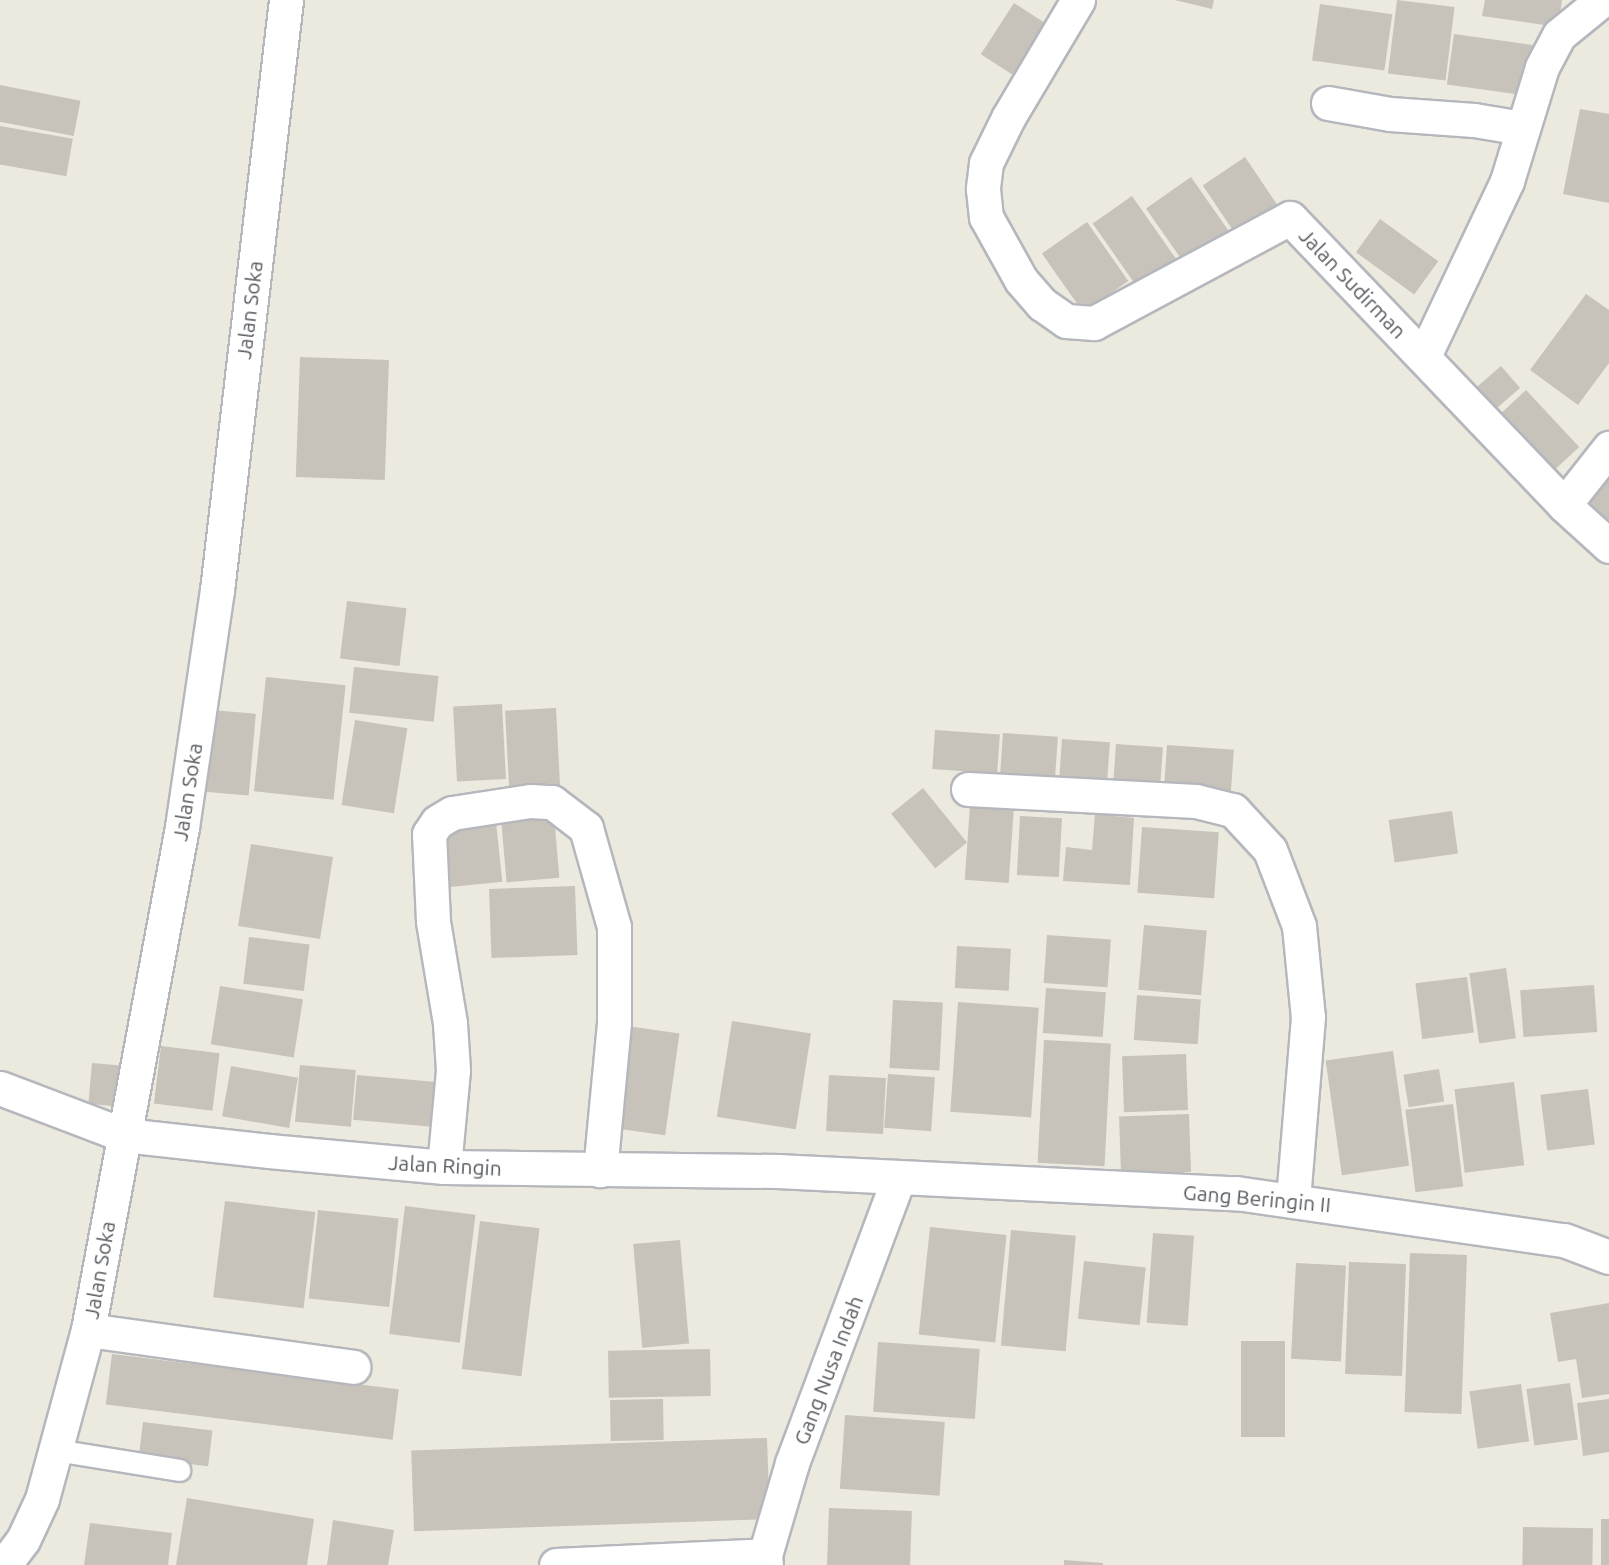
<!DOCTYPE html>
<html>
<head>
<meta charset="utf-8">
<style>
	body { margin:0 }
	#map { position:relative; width:1609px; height:1565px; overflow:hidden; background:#ece9de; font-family:Ubuntu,sans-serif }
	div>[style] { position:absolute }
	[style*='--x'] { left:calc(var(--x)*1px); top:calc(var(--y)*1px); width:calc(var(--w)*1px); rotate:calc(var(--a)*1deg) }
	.building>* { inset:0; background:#c7c3bb; transform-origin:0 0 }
	.roads { filter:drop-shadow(2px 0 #b5b7bd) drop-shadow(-2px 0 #b5b7bd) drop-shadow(0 2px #b5b7bd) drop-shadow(0 -2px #b5b7bd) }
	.service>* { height:21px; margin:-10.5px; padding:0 10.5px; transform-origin:10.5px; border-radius:10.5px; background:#fff }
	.minor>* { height:33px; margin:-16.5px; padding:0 16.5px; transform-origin:16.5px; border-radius:16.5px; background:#fff }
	span { translate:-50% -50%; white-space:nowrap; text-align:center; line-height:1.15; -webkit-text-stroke:4.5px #fff; paint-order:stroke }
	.street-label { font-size:21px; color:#585c61 }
</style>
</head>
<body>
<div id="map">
	<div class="building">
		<div style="clip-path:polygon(1175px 0,1214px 0,1212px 9px)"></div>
		<div style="left:1397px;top:0;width:58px;height:74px;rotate:7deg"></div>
		<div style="clip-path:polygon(1485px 0,1562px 0,1558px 27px,1482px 16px)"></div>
		<div style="left:1014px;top:3px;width:42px;height:61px;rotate:33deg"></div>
		<div style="left:1320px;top:4px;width:73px;height:57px;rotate:8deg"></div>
		<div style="left:1454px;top:34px;width:86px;height:51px;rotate:8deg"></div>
		<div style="left:0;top:85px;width:82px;height:36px;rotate:11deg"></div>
		<div style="clip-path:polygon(1580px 109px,1609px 114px,1609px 203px,1563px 194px)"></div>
		<div style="left:0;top:126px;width:74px;height:38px;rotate:10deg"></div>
		<div style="left:1245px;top:157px;width:60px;height:51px;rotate:56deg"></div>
		<div style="left:1191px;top:177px;width:67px;height:55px;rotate:55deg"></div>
		<div style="left:1132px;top:196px;width:78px;height:48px;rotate:55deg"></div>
		<div style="left:1380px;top:219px;width:72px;height:41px;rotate:36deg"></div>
		<div style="left:1087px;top:222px;width:72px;height:55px;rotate:55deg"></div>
		<div style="clip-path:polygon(1586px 294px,1609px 310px,1609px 363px,1578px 405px,1530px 370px)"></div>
		<div style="left:300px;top:357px;width:89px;height:120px;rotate:2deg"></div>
		<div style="left:1501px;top:366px;width:29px;height:37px;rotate:49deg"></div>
		<div style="left:1526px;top:390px;width:78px;height:40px;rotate:47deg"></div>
		<div style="clip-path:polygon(1609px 464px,1609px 530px,1577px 505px)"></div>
		<div style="left:347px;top:601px;width:60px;height:58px;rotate:7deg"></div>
		<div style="left:354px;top:667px;width:85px;height:46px;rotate:6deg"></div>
		<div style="left:266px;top:677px;width:80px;height:115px;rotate:6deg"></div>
		<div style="left:502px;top:704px;width:75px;height:49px;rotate:87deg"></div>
		<div style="left:556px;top:708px;width:84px;height:51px;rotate:87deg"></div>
		<div style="left:212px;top:710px;width:44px;height:82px;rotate:5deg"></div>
		<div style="left:355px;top:720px;width:53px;height:86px;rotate:9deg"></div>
		<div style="left:935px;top:730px;width:65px;height:39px;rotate:4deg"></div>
		<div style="left:1003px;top:733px;width:55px;height:42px;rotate:4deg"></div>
		<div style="left:1062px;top:739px;width:48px;height:41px;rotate:4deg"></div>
		<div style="left:1116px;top:744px;width:47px;height:41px;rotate:4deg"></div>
		<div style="left:1167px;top:745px;width:67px;height:43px;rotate:4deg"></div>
		<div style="left:923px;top:788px;width:70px;height:41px;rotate:51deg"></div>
		<div style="left:970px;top:805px;width:44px;height:75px;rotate:4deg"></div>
		<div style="left:1452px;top:811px;width:43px;height:64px;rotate:82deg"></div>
		<div style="clip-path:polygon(1095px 814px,1134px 818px,1130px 885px,1063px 881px,1066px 847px,1092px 850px)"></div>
		<div style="left:554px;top:816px;width:62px;height:53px;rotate:85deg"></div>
		<div style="left:1020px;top:816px;width:42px;height:59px;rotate:3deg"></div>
		<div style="left:496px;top:822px;width:60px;height:59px;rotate:84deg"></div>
		<div style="left:1142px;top:827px;width:77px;height:66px;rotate:4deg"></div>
		<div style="left:251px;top:844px;width:83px;height:83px;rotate:9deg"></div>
		<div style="left:575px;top:886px;width:69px;height:86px;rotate:88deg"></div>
		<div style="left:1144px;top:925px;width:63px;height:65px;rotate:5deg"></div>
		<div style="left:1047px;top:935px;width:64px;height:48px;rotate:4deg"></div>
		<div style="left:249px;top:937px;width:61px;height:47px;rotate:7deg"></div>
		<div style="left:957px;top:946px;width:54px;height:42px;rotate:3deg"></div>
		<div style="left:1506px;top:968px;width:71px;height:37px;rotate:82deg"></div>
		<div style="left:1467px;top:977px;width:56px;height:52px;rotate:83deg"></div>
		<div style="left:1594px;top:985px;width:47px;height:74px;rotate:86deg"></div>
		<div style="left:220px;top:986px;width:84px;height:59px;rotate:9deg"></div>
		<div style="left:1046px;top:988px;width:60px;height:45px;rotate:4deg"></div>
		<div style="left:1137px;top:995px;width:64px;height:45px;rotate:4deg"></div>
		<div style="left:893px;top:1000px;width:50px;height:68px;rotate:3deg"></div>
		<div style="left:958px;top:1002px;width:81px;height:110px;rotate:4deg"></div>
		<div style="left:732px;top:1021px;width:80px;height:97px;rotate:9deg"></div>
		<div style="left:627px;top:1026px;width:53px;height:103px;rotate:8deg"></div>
		<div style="left:1044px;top:1040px;width:67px;height:123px;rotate:3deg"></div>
		<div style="left:161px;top:1046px;width:59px;height:58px;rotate:7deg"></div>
		<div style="left:1393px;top:1051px;width:116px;height:68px;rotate:82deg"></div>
		<div style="left:1186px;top:1054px;width:56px;height:64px;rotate:88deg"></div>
		<div style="left:92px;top:1063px;width:32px;height:41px;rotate:5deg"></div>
		<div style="left:300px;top:1065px;width:56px;height:57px;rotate:5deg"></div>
		<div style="left:231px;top:1066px;width:68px;height:51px;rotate:10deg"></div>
		<div style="left:1439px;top:1069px;width:33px;height:36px;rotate:81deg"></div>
		<div style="left:888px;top:1074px;width:47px;height:54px;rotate:4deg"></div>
		<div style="left:357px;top:1075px;width:88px;height:45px;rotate:5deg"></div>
		<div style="left:829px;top:1075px;width:57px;height:56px;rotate:3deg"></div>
		<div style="left:1514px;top:1082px;width:84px;height:60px;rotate:83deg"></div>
		<div style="left:1588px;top:1089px;width:56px;height:48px;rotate:83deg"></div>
		<div style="left:1453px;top:1104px;width:83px;height:48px;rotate:83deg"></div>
		<div style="left:1189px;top:1114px;width:58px;height:70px;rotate:88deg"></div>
		<div style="left:225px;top:1201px;width:91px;height:97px;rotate:7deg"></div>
		<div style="left:405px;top:1206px;width:71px;height:129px;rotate:7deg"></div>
		<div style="left:318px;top:1210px;width:81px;height:89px;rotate:6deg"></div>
		<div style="left:480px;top:1221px;width:60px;height:149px;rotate:7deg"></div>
		<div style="left:930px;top:1227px;width:77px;height:108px;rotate:6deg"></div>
		<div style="left:1011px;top:1230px;width:65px;height:116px;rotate:5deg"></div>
		<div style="left:1153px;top:1233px;width:41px;height:90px;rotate:4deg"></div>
		<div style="left:680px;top:1240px;width:104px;height:47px;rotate:85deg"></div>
		<div style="left:1410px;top:1253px;width:57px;height:159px;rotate:2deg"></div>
		<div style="left:1084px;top:1261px;width:62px;height:58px;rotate:6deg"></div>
		<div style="left:1349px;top:1262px;width:57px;height:112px;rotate:2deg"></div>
		<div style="left:1296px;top:1263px;width:50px;height:96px;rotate:3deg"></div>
		<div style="clip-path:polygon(1609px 1303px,1609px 1394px,1582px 1398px,1576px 1359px,1558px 1362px,1550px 1313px)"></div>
		<div style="left:1241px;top:1341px;width:44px;height:96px"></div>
		<div style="left:878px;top:1342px;width:102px;height:70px;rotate:4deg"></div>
		<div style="left:710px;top:1349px;width:47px;height:102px;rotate:89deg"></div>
		<div style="left:112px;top:1354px;width:289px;height:51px;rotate:7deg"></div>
		<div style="left:1570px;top:1383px;width:57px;height:44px;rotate:82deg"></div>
		<div style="left:1521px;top:1384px;width:58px;height:52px;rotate:82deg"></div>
		<div style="left:663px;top:1399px;width:41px;height:53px;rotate:89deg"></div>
		<div style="clip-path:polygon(1609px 1399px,1609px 1452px,1583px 1456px,1577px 1403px)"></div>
		<div style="left:845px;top:1415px;width:100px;height:74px;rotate:4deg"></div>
		<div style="left:143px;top:1422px;width:70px;height:36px;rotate:7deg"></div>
		<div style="left:767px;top:1438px;width:81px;height:356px;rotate:88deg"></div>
		<div style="clip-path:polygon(187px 1498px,314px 1519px,307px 1565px,176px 1565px)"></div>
		<div style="left:829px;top:1508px;width:83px;height:57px;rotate:2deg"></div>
		<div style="left:1601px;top:1519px;width:8px;height:46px"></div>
		<div style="clip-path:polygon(333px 1520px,394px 1530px,388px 1565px,327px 1565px)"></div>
		<div style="clip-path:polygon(90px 1523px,172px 1533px,168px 1565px,84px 1565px)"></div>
		<div style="left:1523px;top:1527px;width:70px;height:38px;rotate:1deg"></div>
		<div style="clip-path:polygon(1064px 1560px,1103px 1563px,1103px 1565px,1064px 1565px)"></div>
	</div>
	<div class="roads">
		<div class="service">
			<div style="--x:56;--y:1450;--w:125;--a:9.2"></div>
		</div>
		<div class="minor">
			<div style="--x:1078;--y:0;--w:137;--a:120.7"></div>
			<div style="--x:1008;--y:118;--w:50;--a:116.1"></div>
			<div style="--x:986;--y:163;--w:26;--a:97"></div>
			<div style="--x:983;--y:189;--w:28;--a:84"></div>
			<div style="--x:986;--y:217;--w:72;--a:60.9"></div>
			<div style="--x:1021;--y:280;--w:32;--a:49"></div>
			<div style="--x:1042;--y:304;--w:29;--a:35"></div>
			<div style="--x:1066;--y:321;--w:28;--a:4"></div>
			<div style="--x:1094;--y:323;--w:222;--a:-28.2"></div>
			<div style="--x:1290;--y:218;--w:397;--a:46.3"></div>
			<div style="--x:1564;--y:505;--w:61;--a:42.3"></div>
			<div style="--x:1328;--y:103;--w:63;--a:10.1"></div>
			<div style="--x:1390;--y:114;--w:84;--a:4.1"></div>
			<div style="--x:1474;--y:120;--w:49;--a:9.5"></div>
			<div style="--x:1424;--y:356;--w:194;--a:-64.6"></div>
			<div style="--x:1507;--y:181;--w:119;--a:-72.9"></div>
			<div style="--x:1542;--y:67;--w:36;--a:-62"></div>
			<div style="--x:1559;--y:35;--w:55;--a:-39.1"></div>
			<div style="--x:1564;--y:505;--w:73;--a:-51.7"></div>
			<div style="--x:968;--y:789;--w:228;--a:3"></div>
			<div style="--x:1196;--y:801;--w:38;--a:14"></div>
			<div style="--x:1233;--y:810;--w:54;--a:47.2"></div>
			<div style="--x:1270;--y:850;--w:81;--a:69.1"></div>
			<div style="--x:1299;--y:926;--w:91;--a:84.4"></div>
			<div style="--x:1308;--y:1017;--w:182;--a:94.7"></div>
			<div style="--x:0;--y:1088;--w:133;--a:20.8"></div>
			<div style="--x:124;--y:1135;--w:146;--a:6.3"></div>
			<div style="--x:269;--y:1151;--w:176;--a:5.2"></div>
			<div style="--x:444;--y:1167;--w:334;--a:0.7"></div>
			<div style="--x:778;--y:1171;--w:459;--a:2.8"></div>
			<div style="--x:1236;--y:1193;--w:331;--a:8.2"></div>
			<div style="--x:1564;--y:1240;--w:48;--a:20.7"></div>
			<div style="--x:444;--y:1167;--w:97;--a:-84.7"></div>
			<div style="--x:453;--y:1070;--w:47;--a:-93.7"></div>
			<div style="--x:450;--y:1023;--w:103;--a:-99.5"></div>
			<div style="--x:433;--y:921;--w:87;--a:-92.6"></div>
			<div style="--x:429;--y:834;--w:14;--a:-56"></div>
			<div style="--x:437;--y:822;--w:17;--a:-31"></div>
			<div style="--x:452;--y:813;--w:79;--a:-8.7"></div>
			<div style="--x:530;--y:801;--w:22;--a:3"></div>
			<div style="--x:552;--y:802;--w:43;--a:37.4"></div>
			<div style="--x:586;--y:828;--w:103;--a:74.2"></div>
			<div style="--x:614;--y:927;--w:96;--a:90"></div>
			<div style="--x:614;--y:1023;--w:148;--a:95.4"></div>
			<div style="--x:88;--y:1330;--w:268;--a:7.9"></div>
			<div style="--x:4;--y:1565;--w:31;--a:-53"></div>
			<div style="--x:23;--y:1540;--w:45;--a:-65.1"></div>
			<div style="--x:42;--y:1499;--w:175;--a:-74.8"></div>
			<div style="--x:88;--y:1330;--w:512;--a:-79.41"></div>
			<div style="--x:182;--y:827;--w:240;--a:-81.6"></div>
			<div style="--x:217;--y:590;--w:594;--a:-83.33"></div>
			<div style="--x:556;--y:1565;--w:209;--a:-2.7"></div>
			<div style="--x:766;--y:1565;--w:10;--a:-96"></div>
			<div style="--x:765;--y:1555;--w:96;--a:-73.6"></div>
			<div style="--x:792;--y:1463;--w:305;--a:-69.5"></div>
		</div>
	</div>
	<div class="street-label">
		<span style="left:1353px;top:283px;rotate:46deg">Jalan Sudirman</span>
		<span style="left:249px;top:310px;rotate:-83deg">Jalan Soka</span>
		<span style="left:187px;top:792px;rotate:-81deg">Jalan Soka</span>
		<span style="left:445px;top:1165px;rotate:3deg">Jalan Ringin</span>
		<span style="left:1257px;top:1198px;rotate:5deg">Gang Beringin II</span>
		<span style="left:99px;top:1270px;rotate:-80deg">Jalan Soka</span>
		<span style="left:828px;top:1370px;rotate:-69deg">Gang Nusa Indah</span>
	</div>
</div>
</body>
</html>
